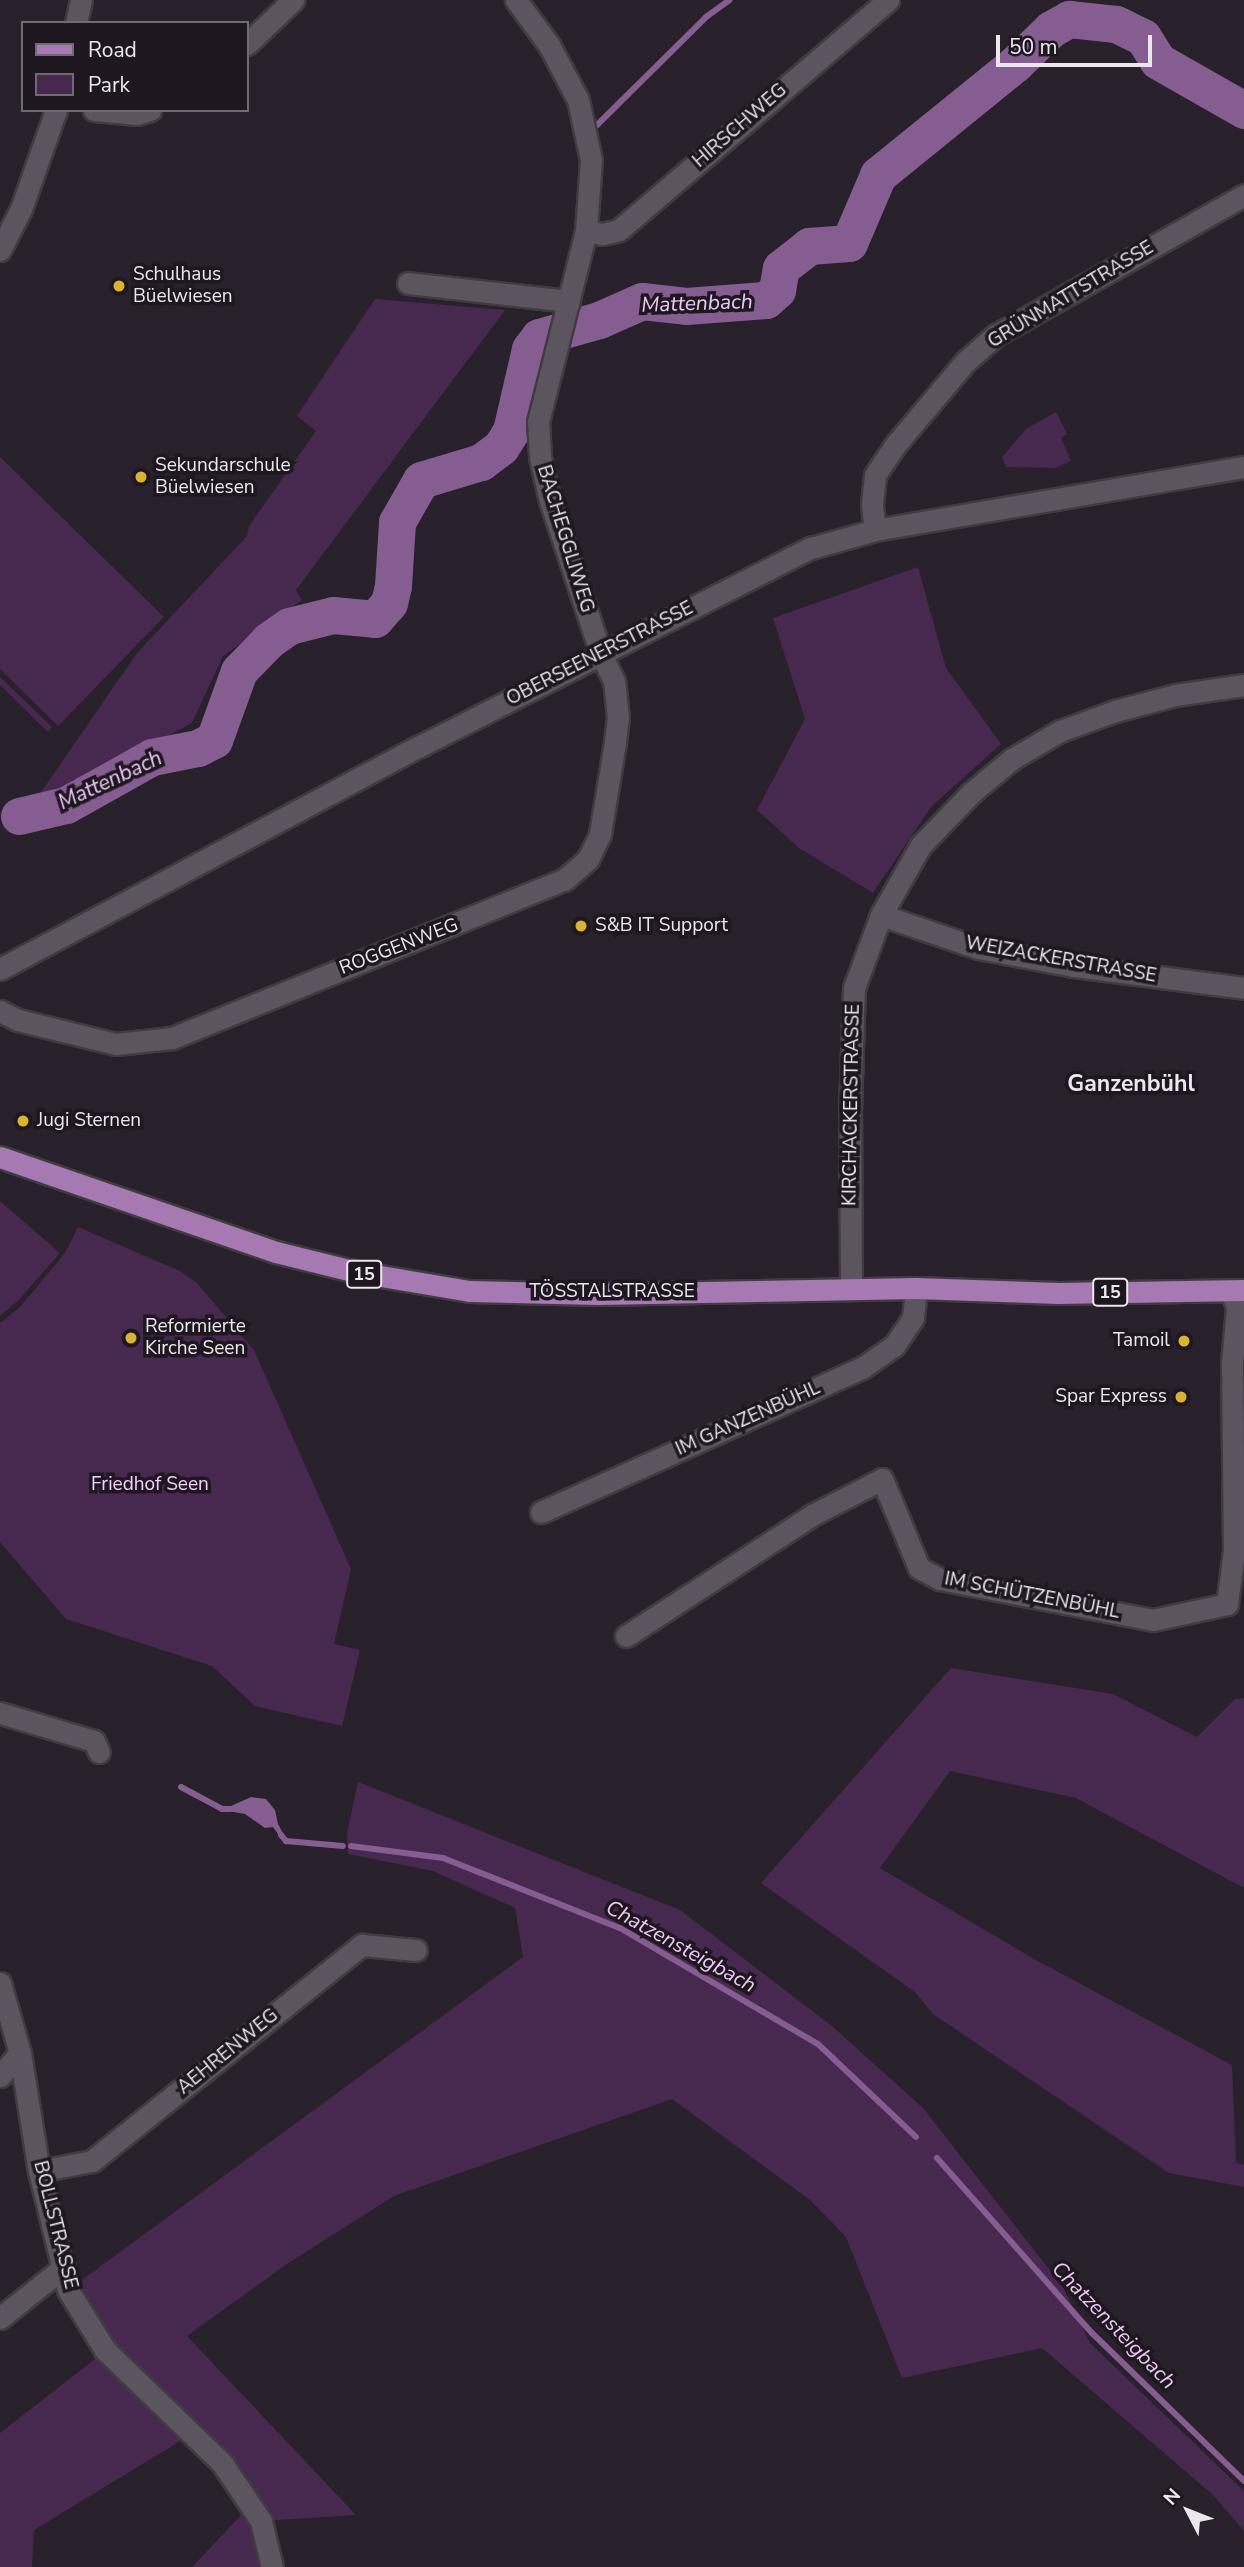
<!DOCTYPE html>
<html>
<head>
<meta charset="utf-8">
<style>
	body { margin:0 }
	#map { position:relative; width:1244px; height:2567px; overflow:hidden; background:#28202a; font-family:"Nunito Sans",sans-serif }
	div>[style] { position:absolute }
	[style*='--x'] { left:calc(var(--x)*1px); top:calc(var(--y)*1px); width:calc(var(--w)*1px); rotate:calc(var(--a)*1deg) }
	.green>* { inset:0; background:#47284f }
	.water>* { inset:0; background:#855d91 }
	.stream>* { height:6px; margin:-3px; padding:0 3px; transform-origin:3px; border-radius:3px; background:#855d91 }
	.river>* { height:37px; margin:-18.5px; padding:0 18.5px; transform-origin:18.5px; border-radius:18.5px; background:#855d91 }
	.roads { filter:drop-shadow(2px 0 #403b42) drop-shadow(-2px 0 #403b42) drop-shadow(0 2px #403b42) drop-shadow(0 -2px #403b42) }
	.street>* { height:21px; margin:-10.5px; padding:0 10.5px; transform-origin:10.5px; border-radius:10.5px; background:#5c545f }
	.primary>* { height:21px; margin:-10.5px; padding:0 10.5px; transform-origin:10.5px; border-radius:10.5px; background:#a679b2 }
	.dots>* { width:19px; height:19px; translate:-50% -50%; box-sizing:border-box; border:4px solid #1e1720; border-radius:50% }
	span { translate:-50% -50%; white-space:nowrap; text-align:center; line-height:1.15; -webkit-text-stroke:7px #1e1720; paint-order:stroke }
	.shield-label span { padding:2px 5px; background:#1e1720; border:2px solid; border-radius:5px; -webkit-text-stroke-width:0 }
	.shield-label { font-size:18px; color:#ece7ed; font-weight:700 }
	.street-label { font-size:19px; color:#ece7ed }
	.poi-label { font-size:19px; color:#ece7ed }
	.left { translate:0 -50%; text-align:left }
	.right { translate:-100% -50%; text-align:right }
	.park-label { font-size:19px; color:#f3cefd }
	.water-label { font-size:21px; color:#ecc8f6; font-style:italic }
	.quarter-label { font-size:23px; color:#ece7ed; font-weight:700 }
	.legend { position:absolute; left:21px; top:21px; width:228px; height:91px; box-sizing:border-box; background:#1e1720; border:2px solid #706a72; margin:0; padding:9px 12px; list-style:none; font-size:21px; color:#ece7ed }
	.legend li { display:flex; align-items:center; gap:14px; height:35px }
	.legend b { width:35px; border:2px solid #706a72 }
	.north { position:absolute; left:1153px; top:2476px; width:70px; height:70px; -webkit-text-stroke:5px #1e1720; paint-order:stroke; rotate:312deg; font-size:19px; font-weight:700; line-height:28px; text-align:center; color:#ece7ed }
	.north::after { content:''; display:block; margin:auto; width:24px; height:32px; background:#ece7ed; clip-path:polygon(50% 0,100% 100%,50% 72%,0 100%) }
	.scale { position:absolute; left:996px; top:35px; width:156px; height:32px; box-sizing:border-box; border:4px solid #ece7ed; border-top:0; padding-left:9px; font-size:21px; line-height:24px; white-space:nowrap; color:#ece7ed; -webkit-text-stroke:5px #1e1720; paint-order:stroke }
</style>
</head>
<body>
<div id="map">
	<div class="green">
		<div style="clip-path:polygon(375px 299px,505px 310px,296px 590px,302px 600px,223px 656px,192px 723px,41px 804px,37px 798px,137px 653px,247px 536px,249px 526px,316px 431px,297px 416px)"></div>
		<div style="clip-path:polygon(1056px 412px,1067px 434px,1061px 438px,1071px 461px,1056px 468px,1006px 467px,1002px 457px,1027px 428px)"></div>
		<div style="clip-path:polygon(0 457px,164px 617px,58px 726px,0 669px)"></div>
		<div style="clip-path:polygon(918px 567px,946px 668px,1001px 744px,931px 807px,873px 893px,799px 848px,757px 810px,805px 719px,773px 618px)"></div>
		<div style="clip-path:polygon(0 677px,52px 727px,48px 732px,0 685px)"></div>
		<div style="clip-path:polygon(0 1201px,60px 1253px,18px 1301px,0 1316px)"></div>
		<div style="clip-path:polygon(78px 1227px,180px 1271px,196px 1282px,254px 1350px,351px 1569px,334px 1644px,360px 1650px,342px 1726px,255px 1706px,212px 1666px,66px 1619px,0 1542px,0 1323px,20px 1307px,65px 1253px)"></div>
		<div style="clip-path:polygon(951px 1668px,1113px 1694px,1197px 1737px,1235px 1699px,1244px 1698px,1244px 1888px,1076px 1798px,950px 1771px,880px 1868px,1036px 1960px,1232px 2065px,1236px 2163px,1244px 2165px,1244px 2187px,1169px 2173px,933px 2014px,915px 1992px,761px 1883px)"></div>
		<div style="clip-path:polygon(358px 1782px,680px 1910px,832px 2026px,923px 2108px,1063px 2287px,1090px 2343px,1244px 2491px,1244px 2531px,1213px 2495px,1042px 2348px,902px 2378px,846px 2237px,810px 2200px,672px 2099px,394px 2196px,287px 2264px,187px 2336px,356px 2515px,261px 2521px,68px 2290px,523px 1957px,515px 1908px,433px 1871px,348px 1854px,347px 1833px)"></div>
		<div style="clip-path:polygon(104px 2352px,182px 2440px,34px 2530px,32px 2567px,0 2567px,0 2433px)"></div>
		<div style="clip-path:polygon(246px 2510px,262px 2567px,192px 2567px)"></div>
	</div>
	<div class="water">
		<div style="clip-path:polygon(251px 1797px,266px 1799px,275px 1810px,278px 1824px,286px 1839px,283px 1841px,273px 1827px,265px 1828px,245px 1814px,222px 1810px)"></div>
	</div>
	<div class="stream">
		<div style="--x:594;--y:128;--w:158;--a:-44.7"></div>
		<div style="--x:706;--y:17;--w:29;--a:-36"></div>
		<div style="--x:181;--y:1787;--w:47;--a:28.2"></div>
		<div style="--x:222;--y:1809;--w:7;--a:0"></div>
		<div style="--x:281;--y:1835;--w:8;--a:50"></div>
		<div style="--x:286;--y:1841;--w:57;--a:5"></div>
		<div style="--x:351;--y:1846;--w:93;--a:7.4"></div>
		<div style="--x:443;--y:1858;--w:190;--a:21.6"></div>
		<div style="--x:620;--y:1928;--w:229;--a:30.4"></div>
		<div style="--x:818;--y:2044;--w:135;--a:43.5"></div>
		<div style="--x:937;--y:2158;--w:234;--a:48.5"></div>
		<div style="--x:1092;--y:2333;--w:212;--a:44.2"></div>
	</div>
	<div class="river">
		<div style="--x:19;--y:816;--w:48;--a:-13.2"></div>
		<div style="--x:66;--y:805;--w:98;--a:-29.2"></div>
		<div style="--x:152;--y:757;--w:47;--a:-11.1"></div>
		<div style="--x:198;--y:748;--w:18;--a:-27"></div>
		<div style="--x:214;--y:740;--w:73;--a:-70.1"></div>
		<div style="--x:239;--y:671;--w:43;--a:-45.9"></div>
		<div style="--x:269;--y:640;--w:24;--a:-35"></div>
		<div style="--x:289;--y:626;--w:45;--a:-14"></div>
		<div style="--x:333;--y:615;--w:42;--a:5.4"></div>
		<div style="--x:375;--y:619;--w:21;--a:-49"></div>
		<div style="--x:389;--y:603;--w:17;--a:-77"></div>
		<div style="--x:393;--y:586;--w:64;--a:-86.4"></div>
		<div style="--x:397;--y:522;--w:48;--a:-60.3"></div>
		<div style="--x:421;--y:480;--w:63;--a:-16.7"></div>
		<div style="--x:481;--y:462;--w:25;--a:-37"></div>
		<div style="--x:501;--y:447;--w:19;--a:-58"></div>
		<div style="--x:511;--y:431;--w:84;--a:-77"></div>
		<div style="--x:530;--y:349;--w:15;--a:-53"></div>
		<div style="--x:539;--y:337;--w:62;--a:-15.8"></div>
		<div style="--x:599;--y:320;--w:47;--a:-23.8"></div>
		<div style="--x:642;--y:301;--w:44;--a:6.5"></div>
		<div style="--x:686;--y:306;--w:80;--a:-4.3"></div>
		<div style="--x:766;--y:300;--w:15;--a:-42"></div>
		<div style="--x:777;--y:290;--w:22;--a:-80"></div>
		<div style="--x:781;--y:268;--w:36;--a:-38"></div>
		<div style="--x:809;--y:246;--w:40;--a:-4.3"></div>
		<div style="--x:849;--y:243;--w:74;--a:-66.9"></div>
		<div style="--x:878;--y:175;--w:176;--a:-39"></div>
		<div style="--x:1015;--y:64;--w:50;--a:-44.2"></div>
		<div style="--x:1051;--y:29;--w:21;--a:-29"></div>
		<div style="--x:1069;--y:19;--w:47;--a:6.1"></div>
		<div style="--x:1116;--y:24;--w:30;--a:26"></div>
		<div style="--x:1143;--y:37;--w:28;--a:58"></div>
		<div style="--x:1158;--y:61;--w:99;--a:29.7"></div>
	</div>
	<div class="roads">
		<div class="street">
			<div style="--x:76;--y:23;--w:24;--a:-78"></div>
			<div style="--x:247;--y:44;--w:64;--a:-43.7"></div>
			<div style="--x:94;--y:110;--w:43;--a:5.3"></div>
			<div style="--x:137;--y:114;--w:14;--a:-17"></div>
			<div style="--x:586;--y:231;--w:16;--a:11"></div>
			<div style="--x:602;--y:234;--w:17;--a:-13"></div>
			<div style="--x:619;--y:230;--w:354;--a:-40.5"></div>
			<div style="--x:0;--y:250;--w:46;--a:-62.9"></div>
			<div style="--x:21;--y:209;--w:105;--a:-70.5"></div>
			<div style="--x:408;--y:283;--w:162;--a:6.4"></div>
			<div style="--x:875;--y:530;--w:26;--a:-97"></div>
			<div style="--x:872;--y:504;--w:29;--a:-84"></div>
			<div style="--x:875;--y:475;--w:37;--a:-56"></div>
			<div style="--x:896;--y:444;--w:109;--a:-49.9"></div>
			<div style="--x:966;--y:361;--w:40;--a:-41"></div>
			<div style="--x:996;--y:335;--w:285;--a:-29.4"></div>
			<div style="--x:881;--y:915;--w:102;--a:18.8"></div>
			<div style="--x:978;--y:948;--w:97;--a:10.7"></div>
			<div style="--x:1073;--y:966;--w:172;--a:7.3"></div>
			<div style="--x:0;--y:969;--w:473;--a:-28"></div>
			<div style="--x:418;--y:747;--w:441;--a:-26.9"></div>
			<div style="--x:811;--y:548;--w:66;--a:-15.7"></div>
			<div style="--x:875;--y:530;--w:374;--a:-9.7"></div>
			<div style="--x:0;--y:1011;--w:20;--a:27"></div>
			<div style="--x:18;--y:1020;--w:101;--a:13.8"></div>
			<div style="--x:116;--y:1044;--w:56;--a:-6.1"></div>
			<div style="--x:172;--y:1038;--w:423;--a:-22"></div>
			<div style="--x:564;--y:880;--w:32;--a:-41"></div>
			<div style="--x:588;--y:859;--w:28;--a:-64"></div>
			<div style="--x:600;--y:834;--w:93;--a:-80.7"></div>
			<div style="--x:615;--y:742;--w:24;--a:-83"></div>
			<div style="--x:618;--y:718;--w:37;--a:-96"></div>
			<div style="--x:614;--y:681;--w:30;--a:-116"></div>
			<div style="--x:601;--y:654;--w:161;--a:-108.4"></div>
			<div style="--x:550;--y:501;--w:45;--a:-102.8"></div>
			<div style="--x:540;--y:457;--w:35;--a:-93"></div>
			<div style="--x:538;--y:422;--w:197;--a:-75.9"></div>
			<div style="--x:586;--y:231;--w:71;--a:-86"></div>
			<div style="--x:591;--y:160;--w:61;--a:-102.2"></div>
			<div style="--x:578;--y:100;--w:62;--a:-117.8"></div>
			<div style="--x:549;--y:45;--w:56;--a:-126.3"></div>
			<div style="--x:851;--y:1289;--w:176;--a:-90.3"></div>
			<div style="--x:850;--y:1113;--w:125;--a:-88.2"></div>
			<div style="--x:854;--y:988;--w:78;--a:-69.7"></div>
			<div style="--x:881;--y:915;--w:81;--a:-60.3"></div>
			<div style="--x:921;--y:845;--w:72;--a:-46.1"></div>
			<div style="--x:971;--y:793;--w:53;--a:-39.7"></div>
			<div style="--x:1012;--y:759;--w:56;--a:-30.3"></div>
			<div style="--x:1060;--y:731;--w:59;--a:-20"></div>
			<div style="--x:1115;--y:711;--w:62;--a:-14.9"></div>
			<div style="--x:1175;--y:695;--w:70;--a:-8.2"></div>
			<div style="--x:541;--y:1512;--w:352;--a:-24.2"></div>
			<div style="--x:862;--y:1368;--w:39;--a:-35"></div>
			<div style="--x:894;--y:1346;--w:34;--a:-56"></div>
			<div style="--x:913;--y:1318;--w:30;--a:-84"></div>
			<div style="--x:626;--y:1636;--w:224;--a:-33"></div>
			<div style="--x:814;--y:1514;--w:76;--a:-27.2"></div>
			<div style="--x:882;--y:1479;--w:96;--a:67.4"></div>
			<div style="--x:919;--y:1568;--w:24;--a:28"></div>
			<div style="--x:940;--y:1579;--w:217;--a:10.9"></div>
			<div style="--x:1153;--y:1620;--w:76;--a:-12.2"></div>
			<div style="--x:1227;--y:1604;--w:53;--a:-82.5"></div>
			<div style="--x:1234;--y:1551;--w:188;--a:-90.6"></div>
			<div style="--x:1232;--y:1363;--w:56;--a:-84.9"></div>
			<div style="--x:1237;--y:1307;--w:17;--a:-111"></div>
			<div style="--x:0;--y:1713;--w:98;--a:16.6"></div>
			<div style="--x:94;--y:1741;--w:12;--a:66"></div>
			<div style="--x:0;--y:1983;--w:73;--a:74.1"></div>
			<div style="--x:20;--y:2053;--w:120;--a:80.9"></div>
			<div style="--x:39;--y:2171;--w:122;--a:76.3"></div>
			<div style="--x:68;--y:2290;--w:70;--a:58.3"></div>
			<div style="--x:105;--y:2350;--w:163;--a:44"></div>
			<div style="--x:222;--y:2463;--w:70;--a:56.1"></div>
			<div style="--x:261;--y:2521;--w:47;--a:76.6"></div>
			<div style="--x:0;--y:2076;--w:30;--a:-49"></div>
			<div style="--x:39;--y:2171;--w:54;--a:-10.7"></div>
			<div style="--x:92;--y:2161;--w:346;--a:-38.7"></div>
			<div style="--x:362;--y:1945;--w:54;--a:5.3"></div>
			<div style="--x:0;--y:2318;--w:82;--a:-38.6"></div>
		</div>
		<div class="primary">
			<div style="--x:0;--y:1157;--w:292;--a:19"></div>
			<div style="--x:276;--y:1252;--w:83;--a:13.9"></div>
			<div style="--x:357;--y:1272;--w:114;--a:9.6"></div>
			<div style="--x:469;--y:1291;--w:129;--a:1.3"></div>
			<div style="--x:598;--y:1294;--w:318;--a:-1.1"></div>
			<div style="--x:916;--y:1288;--w:142;--a:2"></div>
			<div style="--x:1058;--y:1293;--w:186;--a:-0.9"></div>
		</div>
	</div>
	<div class="dots">
		<div style="left:119px;top:286px;background:#dbb333"></div>
		<div style="left:141px;top:477px;background:#dbb333"></div>
		<div style="left:581px;top:926px;background:#dbb333"></div>
		<div style="left:23px;top:1121px;background:#dbb333"></div>
		<div style="left:131px;top:1338px;background:#dbb333"></div>
		<div style="left:1184px;top:1341px;background:#dbb333"></div>
		<div style="left:1181px;top:1397px;background:#dbb333"></div>
	</div>
	<div class="shield-label">
		<span style="left:364px;top:1274px">15</span>
		<span style="left:1110px;top:1292px">15</span>
	</div>
	<div class="street-label">
		<span style="left:740px;top:126px;rotate:-41deg">HIRSCHWEG</span>
		<span style="left:1071px;top:295px;rotate:-31deg">GRÜNMATTSTRASSE</span>
		<span style="left:565px;top:539px;rotate:73deg">BACHEGGLIWEG</span>
		<span style="left:600px;top:654px;rotate:-27deg">OBERSEENERSTRASSE</span>
		<span style="left:399px;top:947px;rotate:-21deg">ROGGENWEG</span>
		<span style="left:1061px;top:960px;rotate:10deg">WEIZACKERSTRASSE</span>
		<span style="left:852px;top:1105px;rotate:-89deg">KIRCHACKERSTRASSE</span>
		<span style="left:612px;top:1292px">TÖSSTALSTRASSE</span>
		<span style="left:748px;top:1419px;rotate:-24deg">IM GANZENBÜHL</span>
		<span style="left:1032px;top:1596px;rotate:11deg">IM SCHÜTZENBÜHL</span>
		<span style="left:228px;top:2052px;rotate:-39deg">AEHRENWEG</span>
		<span style="left:55px;top:2225px;rotate:76deg">BOLLSTRASSE</span>
	</div>
	<div class="poi-label">
		<span class="left" style="left:133px;top:286px">Schulhaus<br>Büelwiesen</span>
		<span class="left" style="left:155px;top:477px">Sekundarschule<br>Büelwiesen</span>
		<span class="left" style="left:595px;top:926px">S&amp;B IT Support</span>
		<span class="left" style="left:37px;top:1121px">Jugi Sternen</span>
		<span class="left" style="left:145px;top:1338px">Reformierte<br>Kirche Seen</span>
		<span class="right" style="left:1170px;top:1341px">Tamoil</span>
		<span class="right" style="left:1167px;top:1397px">Spar Express</span>
	</div>
	<div class="park-label">
		<span style="left:150px;top:1485px">Friedhof Seen</span>
	</div>
	<div class="water-label">
		<span style="left:697px;top:303px;rotate:-2deg">Mattenbach</span>
		<span style="left:110px;top:780px;rotate:-25deg">Mattenbach</span>
		<span style="left:681px;top:1946px;rotate:29deg">Chatzensteigbach</span>
		<span style="left:1114px;top:2325px;rotate:46deg">Chatzensteigbach</span>
	</div>
	<div class="quarter-label">
		<span style="left:1131px;top:1084px">Ganzenbühl</span>
	</div>
	<ul class="legend">
	<li><b style="height:9px;background:#a679b2"></b>Road</li>
	<li><b style="height:19px;background:#47284f"></b>Park</li>
	</ul>
	<div class="north">N</div>
	<div class="scale">50 m</div>
</div>
</body>
</html>
